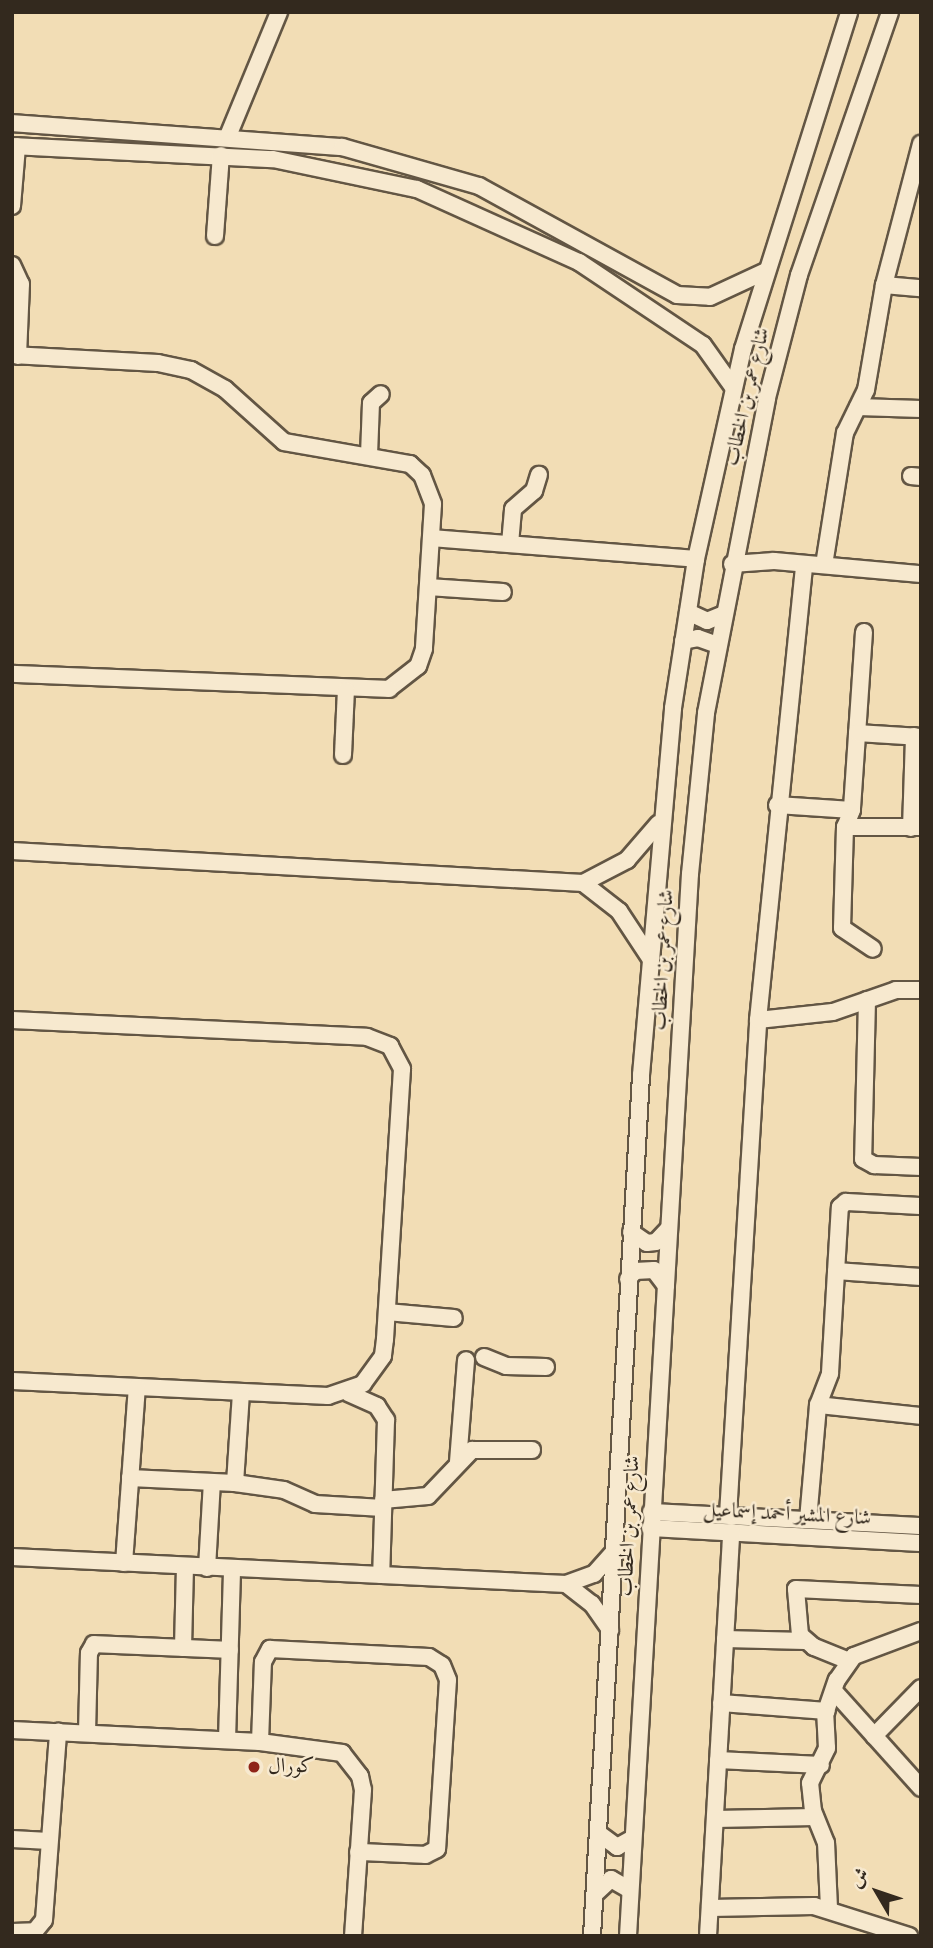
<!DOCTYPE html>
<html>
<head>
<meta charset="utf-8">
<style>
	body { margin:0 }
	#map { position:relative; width:933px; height:1948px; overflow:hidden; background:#f2ddb5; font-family:"Sorts Mill Goudy",Amiri,serif }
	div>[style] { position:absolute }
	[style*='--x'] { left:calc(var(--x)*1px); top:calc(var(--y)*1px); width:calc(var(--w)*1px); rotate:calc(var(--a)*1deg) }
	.roads { filter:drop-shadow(2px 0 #635644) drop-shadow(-2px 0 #635644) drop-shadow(0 2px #635644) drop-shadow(0 -2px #635644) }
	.minor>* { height:16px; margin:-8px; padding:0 8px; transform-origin:8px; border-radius:8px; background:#f7e9cf }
	.dots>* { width:19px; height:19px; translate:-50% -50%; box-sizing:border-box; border:4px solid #f7e9cf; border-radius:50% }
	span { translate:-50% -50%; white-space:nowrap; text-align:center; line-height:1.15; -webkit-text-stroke:5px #f7e9cf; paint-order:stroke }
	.street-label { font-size:21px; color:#33291e }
	.poi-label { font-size:21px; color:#33291e }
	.left { translate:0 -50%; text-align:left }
	.frame { position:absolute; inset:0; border:14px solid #33291e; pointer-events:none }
	.north { position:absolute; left:842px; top:1857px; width:70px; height:70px; -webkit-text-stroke:5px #f7e9cf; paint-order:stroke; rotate:309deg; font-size:19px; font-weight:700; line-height:28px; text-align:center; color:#33291e }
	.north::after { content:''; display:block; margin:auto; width:24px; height:32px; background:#33291e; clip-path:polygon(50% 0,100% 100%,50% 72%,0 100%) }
</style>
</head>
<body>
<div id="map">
	<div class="roads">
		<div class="minor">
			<div style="--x:12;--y:123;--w:331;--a:4.2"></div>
			<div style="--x:342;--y:147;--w:142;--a:15.9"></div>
			<div style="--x:479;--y:186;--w:226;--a:28.8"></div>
			<div style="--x:677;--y:295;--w:33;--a:3"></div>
			<div style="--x:710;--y:297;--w:60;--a:-24.8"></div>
			<div style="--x:228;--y:136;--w:134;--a:-67.6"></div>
			<div style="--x:12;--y:146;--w:261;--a:2.9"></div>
			<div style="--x:273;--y:159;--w:147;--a:11.8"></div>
			<div style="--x:417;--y:189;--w:178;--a:24.3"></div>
			<div style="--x:579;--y:262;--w:149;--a:33.8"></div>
			<div style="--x:703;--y:345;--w:52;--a:54.5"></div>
			<div style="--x:12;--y:206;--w:60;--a:-85.2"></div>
			<div style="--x:215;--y:236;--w:81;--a:-85.8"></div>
			<div style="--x:12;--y:265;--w:21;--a:65"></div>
			<div style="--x:21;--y:284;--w:72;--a:92.4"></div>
			<div style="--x:884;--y:285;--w:37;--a:5"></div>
			<div style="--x:12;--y:355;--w:146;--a:3.1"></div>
			<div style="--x:158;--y:363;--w:34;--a:12"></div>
			<div style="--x:191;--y:370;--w:39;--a:29"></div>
			<div style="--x:225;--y:389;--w:79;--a:41.9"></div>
			<div style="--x:284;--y:442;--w:128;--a:9.9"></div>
			<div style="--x:410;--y:464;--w:16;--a:43"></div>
			<div style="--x:422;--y:475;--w:31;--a:69"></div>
			<div style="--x:433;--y:504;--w:145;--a:93.6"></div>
			<div style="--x:424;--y:649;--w:18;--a:109"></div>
			<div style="--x:418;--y:666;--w:37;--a:142"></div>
			<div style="--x:389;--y:689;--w:377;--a:-177.7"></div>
			<div style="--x:858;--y:407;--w:63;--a:1.8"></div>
			<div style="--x:369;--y:455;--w:52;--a:-87.8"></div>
			<div style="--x:371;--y:403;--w:13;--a:-42"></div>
			<div style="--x:911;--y:476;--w:10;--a:6"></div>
			<div style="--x:431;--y:538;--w:266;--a:4.5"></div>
			<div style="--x:510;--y:544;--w:35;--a:-85"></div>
			<div style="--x:513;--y:509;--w:28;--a:-41"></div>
			<div style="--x:534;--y:491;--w:17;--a:-73"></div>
			<div style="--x:732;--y:564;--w:42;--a:-4.1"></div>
			<div style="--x:774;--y:561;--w:148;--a:5.1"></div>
			<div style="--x:824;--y:565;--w:134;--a:-81"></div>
			<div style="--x:845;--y:433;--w:48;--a:-64"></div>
			<div style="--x:866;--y:390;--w:107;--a:-80.3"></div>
			<div style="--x:884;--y:285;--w:146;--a:-75.3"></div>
			<div style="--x:428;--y:587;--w:75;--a:3.8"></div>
			<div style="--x:688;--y:612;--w:21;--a:25"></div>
			<div style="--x:707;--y:621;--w:16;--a:-22"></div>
			<div style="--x:864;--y:632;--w:178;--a:93.9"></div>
			<div style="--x:852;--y:810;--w:18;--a:112"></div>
			<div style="--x:845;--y:827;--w:101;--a:91.7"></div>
			<div style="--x:842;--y:928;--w:37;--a:34"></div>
			<div style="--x:683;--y:641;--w:15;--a:-11"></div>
			<div style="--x:698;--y:638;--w:20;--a:20"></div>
			<div style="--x:857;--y:733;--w:64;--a:3.6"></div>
			<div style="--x:343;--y:755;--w:65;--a:-87.4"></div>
			<div style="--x:777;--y:805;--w:75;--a:3.8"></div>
			<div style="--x:845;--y:827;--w:75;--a:0"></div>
			<div style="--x:911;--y:828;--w:92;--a:-88.1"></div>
			<div style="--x:12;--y:851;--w:572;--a:3.21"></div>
			<div style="--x:583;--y:883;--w:50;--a:-27.6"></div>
			<div style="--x:627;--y:860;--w:48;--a:-49.3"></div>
			<div style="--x:583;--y:883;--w:46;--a:37.9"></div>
			<div style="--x:619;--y:911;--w:56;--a:56.6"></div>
			<div style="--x:867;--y:1000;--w:159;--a:91.4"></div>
			<div style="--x:863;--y:1159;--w:13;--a:29"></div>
			<div style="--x:874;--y:1165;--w:47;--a:2.4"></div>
			<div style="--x:12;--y:1020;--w:355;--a:2.7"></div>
			<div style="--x:367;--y:1037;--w:25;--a:21"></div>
			<div style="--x:390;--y:1046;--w:26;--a:62"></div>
			<div style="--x:402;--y:1069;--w:271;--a:93.6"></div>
			<div style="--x:385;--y:1339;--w:17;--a:97"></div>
			<div style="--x:383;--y:1356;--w:34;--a:126"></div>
			<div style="--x:363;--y:1384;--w:37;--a:161"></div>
			<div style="--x:328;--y:1396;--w:316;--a:-177.3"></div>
			<div style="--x:758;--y:1020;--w:75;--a:-6.1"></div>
			<div style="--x:833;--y:1012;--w:67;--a:-19.2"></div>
			<div style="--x:896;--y:990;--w:25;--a:0"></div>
			<div style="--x:631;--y:1232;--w:19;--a:35"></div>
			<div style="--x:647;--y:1243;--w:9;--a:-6"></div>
			<div style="--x:656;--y:1242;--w:19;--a:-47"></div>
			<div style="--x:836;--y:1271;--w:85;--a:4"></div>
			<div style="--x:628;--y:1279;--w:11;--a:-49"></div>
			<div style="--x:635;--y:1271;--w:19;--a:-3"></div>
			<div style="--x:654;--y:1270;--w:20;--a:53"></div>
			<div style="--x:387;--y:1312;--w:67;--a:5.1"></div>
			<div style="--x:484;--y:1357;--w:24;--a:22"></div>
			<div style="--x:506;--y:1366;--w:40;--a:1.4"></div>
			<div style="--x:348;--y:1393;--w:32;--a:24"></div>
			<div style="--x:377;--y:1406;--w:17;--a:57"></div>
			<div style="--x:386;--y:1420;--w:155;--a:91.8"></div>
			<div style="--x:818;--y:1405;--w:104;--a:6.1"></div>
			<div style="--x:458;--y:1462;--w:102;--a:-85.5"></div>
			<div style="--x:130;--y:1478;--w:105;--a:2.7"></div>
			<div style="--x:235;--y:1483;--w:49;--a:8.1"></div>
			<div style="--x:284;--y:1490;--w:34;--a:24"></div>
			<div style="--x:315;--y:1504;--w:68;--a:3.4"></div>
			<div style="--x:235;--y:1483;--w:91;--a:-86.2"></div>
			<div style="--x:383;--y:1500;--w:45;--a:-5.1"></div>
			<div style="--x:428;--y:1496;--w:64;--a:-46.3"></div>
			<div style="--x:472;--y:1450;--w:60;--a:0"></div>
			<div style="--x:651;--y:1512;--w:270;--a:3"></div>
			<div style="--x:728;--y:1515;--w:496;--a:-86.5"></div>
			<div style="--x:758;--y:1020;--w:458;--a:-84.2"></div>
			<div style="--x:808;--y:1520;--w:115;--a:-85"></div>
			<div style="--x:818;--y:1405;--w:34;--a:-69"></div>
			<div style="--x:830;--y:1373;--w:166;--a:-86.6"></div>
			<div style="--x:840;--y:1207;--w:8;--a:-40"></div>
			<div style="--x:846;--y:1202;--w:75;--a:3.1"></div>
			<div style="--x:650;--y:1528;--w:271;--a:3.2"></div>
			<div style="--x:12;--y:1557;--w:555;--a:2.79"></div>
			<div style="--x:566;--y:1584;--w:30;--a:-20"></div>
			<div style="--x:594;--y:1574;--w:30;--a:-48"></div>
			<div style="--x:124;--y:1563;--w:176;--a:-85.8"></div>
			<div style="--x:207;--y:1568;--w:86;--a:-86.7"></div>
			<div style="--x:566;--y:1584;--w:33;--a:38"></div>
			<div style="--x:592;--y:1604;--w:32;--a:55"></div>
			<div style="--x:725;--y:1639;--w:80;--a:1.4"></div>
			<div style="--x:183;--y:1648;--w:82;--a:-88.6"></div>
			<div style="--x:849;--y:1661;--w:38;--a:-158"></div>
			<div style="--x:814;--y:1647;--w:18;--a:-139"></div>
			<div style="--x:800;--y:1635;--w:46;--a:-95"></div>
			<div style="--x:796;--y:1589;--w:125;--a:2.7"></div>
			<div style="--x:834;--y:1691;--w:130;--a:48.1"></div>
			<div style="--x:721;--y:1703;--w:106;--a:4.3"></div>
			<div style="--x:12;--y:1730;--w:248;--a:2.8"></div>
			<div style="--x:260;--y:1742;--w:83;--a:7.6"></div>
			<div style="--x:342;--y:1753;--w:29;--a:52"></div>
			<div style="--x:360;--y:1776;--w:14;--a:78"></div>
			<div style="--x:363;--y:1790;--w:146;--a:93.9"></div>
			<div style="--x:87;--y:1733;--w:80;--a:-88.6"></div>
			<div style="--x:89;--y:1653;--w:10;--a:-61"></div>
			<div style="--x:94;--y:1644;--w:136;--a:2.5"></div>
			<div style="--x:874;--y:1736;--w:67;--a:-45.6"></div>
			<div style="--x:227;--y:1740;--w:171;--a:-88.3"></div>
			<div style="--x:260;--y:1742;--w:80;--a:-87.9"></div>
			<div style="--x:263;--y:1662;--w:15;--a:-62"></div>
			<div style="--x:270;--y:1649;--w:159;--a:2.9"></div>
			<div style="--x:429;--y:1657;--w:15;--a:32"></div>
			<div style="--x:442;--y:1665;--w:16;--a:68"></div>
			<div style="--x:448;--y:1680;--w:169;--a:93.7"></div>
			<div style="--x:437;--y:1849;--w:13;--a:153"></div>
			<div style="--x:425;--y:1855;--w:67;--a:-177.4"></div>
			<div style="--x:718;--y:1760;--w:103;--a:2.8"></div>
			<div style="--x:715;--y:1819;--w:100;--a:-1.1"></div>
			<div style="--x:598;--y:1833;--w:24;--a:36"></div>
			<div style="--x:617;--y:1847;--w:18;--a:-29"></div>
			<div style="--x:12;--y:1839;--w:37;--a:3"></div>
			<div style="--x:595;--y:1894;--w:22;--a:-43"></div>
			<div style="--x:611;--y:1879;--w:22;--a:30"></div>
			<div style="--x:710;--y:1908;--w:104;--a:-1.1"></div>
			<div style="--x:814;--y:1906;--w:100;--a:17.5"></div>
			<div style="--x:829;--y:1908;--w:65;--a:-92.6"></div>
			<div style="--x:826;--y:1843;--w:35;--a:-112"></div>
			<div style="--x:813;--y:1811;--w:28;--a:-96"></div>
			<div style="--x:810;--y:1783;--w:39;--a:-64"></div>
			<div style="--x:827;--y:1748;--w:34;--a:-93"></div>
			<div style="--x:825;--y:1714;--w:36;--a:-71"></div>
			<div style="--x:837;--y:1680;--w:29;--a:-55"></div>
			<div style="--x:854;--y:1656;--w:72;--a:-20.5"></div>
			<div style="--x:12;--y:1932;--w:23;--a:-2"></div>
			<div style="--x:35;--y:1931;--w:14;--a:-51"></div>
			<div style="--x:44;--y:1920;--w:189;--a:-85.7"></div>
			<div style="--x:592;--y:1936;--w:862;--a:-86.74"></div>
			<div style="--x:641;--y:1075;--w:368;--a:-85"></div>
			<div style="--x:673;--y:708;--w:151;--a:-81.2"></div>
			<div style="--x:696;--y:559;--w:215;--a:-77.4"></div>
			<div style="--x:743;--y:349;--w:353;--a:-72.5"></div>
			<div style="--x:628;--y:1936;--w:1064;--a:-86.66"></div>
			<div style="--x:690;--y:874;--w:162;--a:-84.3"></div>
			<div style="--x:706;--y:713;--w:321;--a:-79"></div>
			<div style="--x:767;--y:398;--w:127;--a:-75.4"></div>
			<div style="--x:799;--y:275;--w:278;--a:-70.9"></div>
			<div style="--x:708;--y:1936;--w:405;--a:-86.7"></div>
		</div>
	</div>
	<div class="dots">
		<div style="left:254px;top:1767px;background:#8f2418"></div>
	</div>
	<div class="street-label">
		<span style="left:748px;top:397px;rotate:-77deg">شارع عمر بن الخطاب</span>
		<span style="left:664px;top:960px;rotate:-87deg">شارع عمر بن الخطاب</span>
		<span style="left:787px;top:1515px;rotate:3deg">شارع المشير أحمد إسماعيل</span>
		<span style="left:630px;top:1526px;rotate:-87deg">شارع عمر بن الخطاب</span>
	</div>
	<div class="poi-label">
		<span class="left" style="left:268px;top:1767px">كورال</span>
	</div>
	<div class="frame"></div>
	<div class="north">ش</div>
</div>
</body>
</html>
